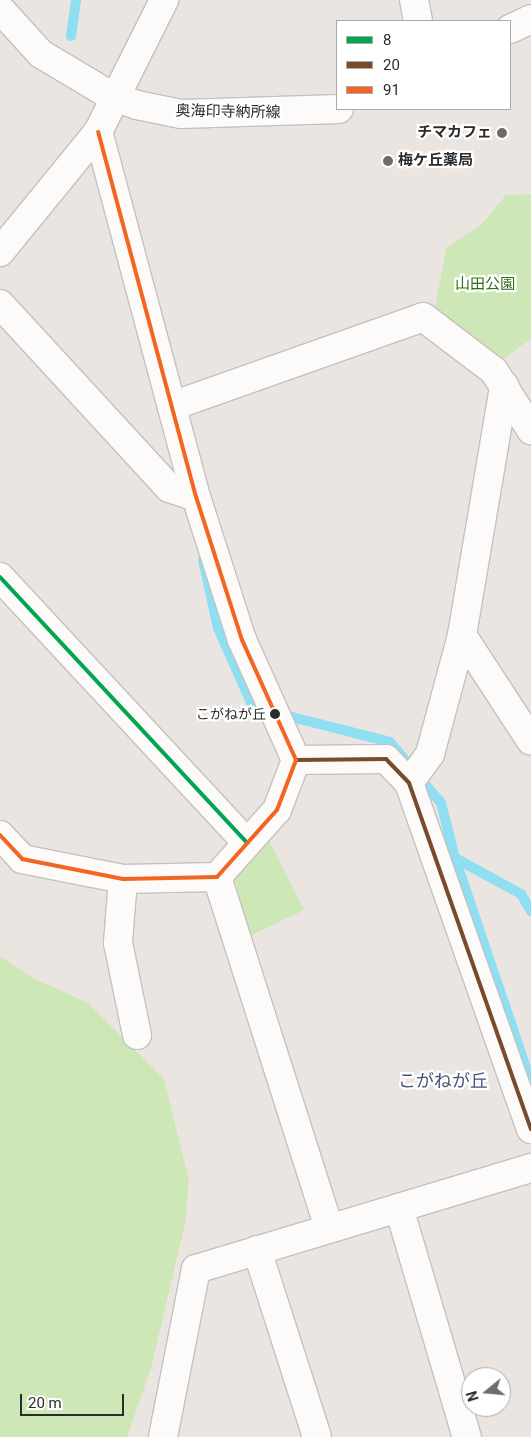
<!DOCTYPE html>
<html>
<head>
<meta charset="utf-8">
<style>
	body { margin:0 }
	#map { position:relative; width:531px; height:1437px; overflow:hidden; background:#eae5e0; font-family:Roboto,"Noto Sans JP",sans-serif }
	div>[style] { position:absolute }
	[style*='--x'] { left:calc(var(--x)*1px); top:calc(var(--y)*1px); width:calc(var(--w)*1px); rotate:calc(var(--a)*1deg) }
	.green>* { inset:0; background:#cee7b6 }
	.stream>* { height:10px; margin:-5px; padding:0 5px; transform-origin:5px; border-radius:5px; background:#8edff1 }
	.roads { filter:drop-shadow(1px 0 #c3c1c2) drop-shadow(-1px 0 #c3c1c2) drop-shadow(0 1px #c3c1c2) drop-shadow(0 -1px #c3c1c2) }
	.minor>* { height:28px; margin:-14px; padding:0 14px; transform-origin:14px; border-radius:14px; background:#fcfbfa }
	.tertiary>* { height:28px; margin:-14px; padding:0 14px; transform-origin:14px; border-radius:14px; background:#fcfbfa }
	.secondary>* { height:28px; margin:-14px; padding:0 14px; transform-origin:14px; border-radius:14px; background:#fcfbfa }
	.bus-1>* { height:4px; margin:-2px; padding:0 2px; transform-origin:2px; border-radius:2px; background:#00a651 }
	.bus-2>* { height:4px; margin:-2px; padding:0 2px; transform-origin:2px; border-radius:2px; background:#7a4b2a }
	.bus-3>* { height:4px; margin:-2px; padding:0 2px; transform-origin:2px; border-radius:2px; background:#f26522 }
	.dots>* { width:14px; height:14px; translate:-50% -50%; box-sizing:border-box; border:2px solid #fff; border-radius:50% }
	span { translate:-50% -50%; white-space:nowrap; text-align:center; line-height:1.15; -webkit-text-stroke:4.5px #fff; paint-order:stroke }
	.bus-label { font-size:14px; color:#2b2b2b }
	.right { translate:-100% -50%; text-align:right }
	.street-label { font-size:15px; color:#2b2b2b }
	.poi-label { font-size:15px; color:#2b2b2b; font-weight:700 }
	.left { translate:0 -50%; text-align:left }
	.park-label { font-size:15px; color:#2e6e15 }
	.quarter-label { font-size:18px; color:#47567f }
	.legend { position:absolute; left:336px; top:20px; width:175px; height:90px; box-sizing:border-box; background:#fff; border:1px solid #aaa; margin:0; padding:6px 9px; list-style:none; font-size:15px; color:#2b2b2b }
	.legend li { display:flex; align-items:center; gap:10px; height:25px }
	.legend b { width:25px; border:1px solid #aaa }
	.north { position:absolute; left:461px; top:1367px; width:50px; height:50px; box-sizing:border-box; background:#fff; border:1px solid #aaa; border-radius:50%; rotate:253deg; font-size:14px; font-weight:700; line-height:20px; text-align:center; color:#2b2b2b }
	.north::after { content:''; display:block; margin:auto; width:18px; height:22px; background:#6e6c6a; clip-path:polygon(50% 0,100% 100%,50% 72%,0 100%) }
	.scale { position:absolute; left:20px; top:1394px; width:104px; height:22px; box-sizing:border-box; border:2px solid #2b2b2b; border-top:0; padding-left:6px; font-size:15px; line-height:18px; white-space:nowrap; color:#2b2b2b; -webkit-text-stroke:4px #fff; paint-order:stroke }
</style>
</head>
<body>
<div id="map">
	<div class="green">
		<div style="clip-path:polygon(531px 194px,531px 339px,503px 359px,435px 308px,446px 248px,482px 224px,506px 195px)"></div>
		<div style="clip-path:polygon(268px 838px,304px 910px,249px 936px,235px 880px)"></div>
		<div style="clip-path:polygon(0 956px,33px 978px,88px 1003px,164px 1079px,189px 1180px,185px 1224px,151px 1368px,127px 1437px,0 1437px)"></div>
	</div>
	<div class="stream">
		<div style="--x:71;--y:36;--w:36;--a:-82"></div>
		<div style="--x:203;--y:560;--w:70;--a:77.6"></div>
		<div style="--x:218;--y:628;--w:86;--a:66.1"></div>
		<div style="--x:253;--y:707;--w:141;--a:14.3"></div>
		<div style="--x:390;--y:742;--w:26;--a:50"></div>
		<div style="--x:417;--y:775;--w:37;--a:49"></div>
		<div style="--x:441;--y:803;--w:57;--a:75.7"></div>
		<div style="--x:455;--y:858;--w:75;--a:28.6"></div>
		<div style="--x:521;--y:894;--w:20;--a:60"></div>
		<div style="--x:455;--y:858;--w:237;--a:71.3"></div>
	</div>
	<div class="roads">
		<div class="minor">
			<div style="--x:0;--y:252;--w:155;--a:-50.8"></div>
			<div style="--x:98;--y:132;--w:148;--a:-63.4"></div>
			<div style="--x:0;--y:304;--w:250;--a:47.4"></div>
			<div style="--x:169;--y:488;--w:28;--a:18"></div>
			<div style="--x:175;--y:405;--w:263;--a:-19.5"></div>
			<div style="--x:423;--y:317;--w:89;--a:37.3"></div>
			<div style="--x:494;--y:371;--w:70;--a:57.9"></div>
			<div style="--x:0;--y:577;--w:363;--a:47.1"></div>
			<div style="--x:462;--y:635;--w:126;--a:56.9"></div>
			<div style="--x:296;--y:760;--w:90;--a:-0.6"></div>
			<div style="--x:386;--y:759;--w:33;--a:46"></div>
			<div style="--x:409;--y:783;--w:367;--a:70.6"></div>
			<div style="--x:409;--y:783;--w:36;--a:-54"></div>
			<div style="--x:430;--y:754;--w:123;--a:-74.9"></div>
			<div style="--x:462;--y:635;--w:253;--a:-80.4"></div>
			<div style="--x:0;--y:835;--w:33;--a:47"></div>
			<div style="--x:22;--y:859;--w:103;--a:11.2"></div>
			<div style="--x:123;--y:879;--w:94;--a:-1.2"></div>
			<div style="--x:217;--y:877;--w:90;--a:-48.2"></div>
			<div style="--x:277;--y:810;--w:53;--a:-69.2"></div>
			<div style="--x:296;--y:760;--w:132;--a:-114.2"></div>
			<div style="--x:242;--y:640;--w:150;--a:-107.8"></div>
			<div style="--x:196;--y:497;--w:378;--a:-105"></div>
			<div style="--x:217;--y:877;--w:369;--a:72.3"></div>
			<div style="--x:123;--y:879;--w:64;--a:94.5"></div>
			<div style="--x:118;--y:943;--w:94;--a:78.3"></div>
			<div style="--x:399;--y:1208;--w:239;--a:73.5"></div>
			<div style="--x:257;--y:1250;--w:196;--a:72.2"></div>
			<div style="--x:163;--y:1437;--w:171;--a:-78.9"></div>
			<div style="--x:196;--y:1269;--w:350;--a:-16.8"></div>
		</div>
		<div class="tertiary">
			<div style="--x:414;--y:0;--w:21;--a:79"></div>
		</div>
		<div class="secondary">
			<div style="--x:0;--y:9;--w:61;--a:47.7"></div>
			<div style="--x:41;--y:54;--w:84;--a:30.8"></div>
			<div style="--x:113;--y:97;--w:25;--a:18"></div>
			<div style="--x:137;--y:105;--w:45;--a:11.6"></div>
			<div style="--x:181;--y:114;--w:158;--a:-1.8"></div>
			<div style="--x:510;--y:29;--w:23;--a:-25"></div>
		</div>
	</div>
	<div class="bus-1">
		<div style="--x:0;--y:577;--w:363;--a:47.1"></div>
	</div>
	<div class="bus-2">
		<div style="--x:296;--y:760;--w:90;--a:-0.6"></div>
		<div style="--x:386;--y:759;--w:33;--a:46"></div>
		<div style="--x:409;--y:783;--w:367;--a:70.6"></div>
	</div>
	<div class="bus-3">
		<div style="--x:0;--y:835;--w:33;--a:47"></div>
		<div style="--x:22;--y:859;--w:103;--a:11.2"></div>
		<div style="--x:123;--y:879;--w:94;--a:-1.2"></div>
		<div style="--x:217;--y:877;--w:90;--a:-48.2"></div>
		<div style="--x:277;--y:810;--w:53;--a:-69.2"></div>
		<div style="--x:296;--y:760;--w:132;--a:-114.2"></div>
		<div style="--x:242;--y:640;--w:150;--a:-107.8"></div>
		<div style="--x:196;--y:497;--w:378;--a:-105"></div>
	</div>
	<div class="dots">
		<div style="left:502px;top:133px;background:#6e6c6a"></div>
		<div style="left:388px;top:161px;background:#6e6c6a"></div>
		<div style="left:275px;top:714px;background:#2b2b2b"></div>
	</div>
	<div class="bus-label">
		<span class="right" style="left:266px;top:714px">こがねが丘</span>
	</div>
	<div class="street-label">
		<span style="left:228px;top:112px;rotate:1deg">奥海印寺納所線</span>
	</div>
	<div class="poi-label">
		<span class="right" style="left:492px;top:133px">チマカフェ</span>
		<span class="left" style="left:398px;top:161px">梅ケ丘薬局</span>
	</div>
	<div class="park-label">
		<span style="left:485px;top:285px">山田公園</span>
	</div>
	<div class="quarter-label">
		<span style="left:443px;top:1081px">こがねが丘</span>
	</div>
	<ul class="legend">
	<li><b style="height:6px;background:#00a651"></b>8</li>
	<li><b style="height:6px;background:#7a4b2a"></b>20</li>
	<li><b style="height:6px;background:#f26522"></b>91</li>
	</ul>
	<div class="north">N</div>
	<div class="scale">20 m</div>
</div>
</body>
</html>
